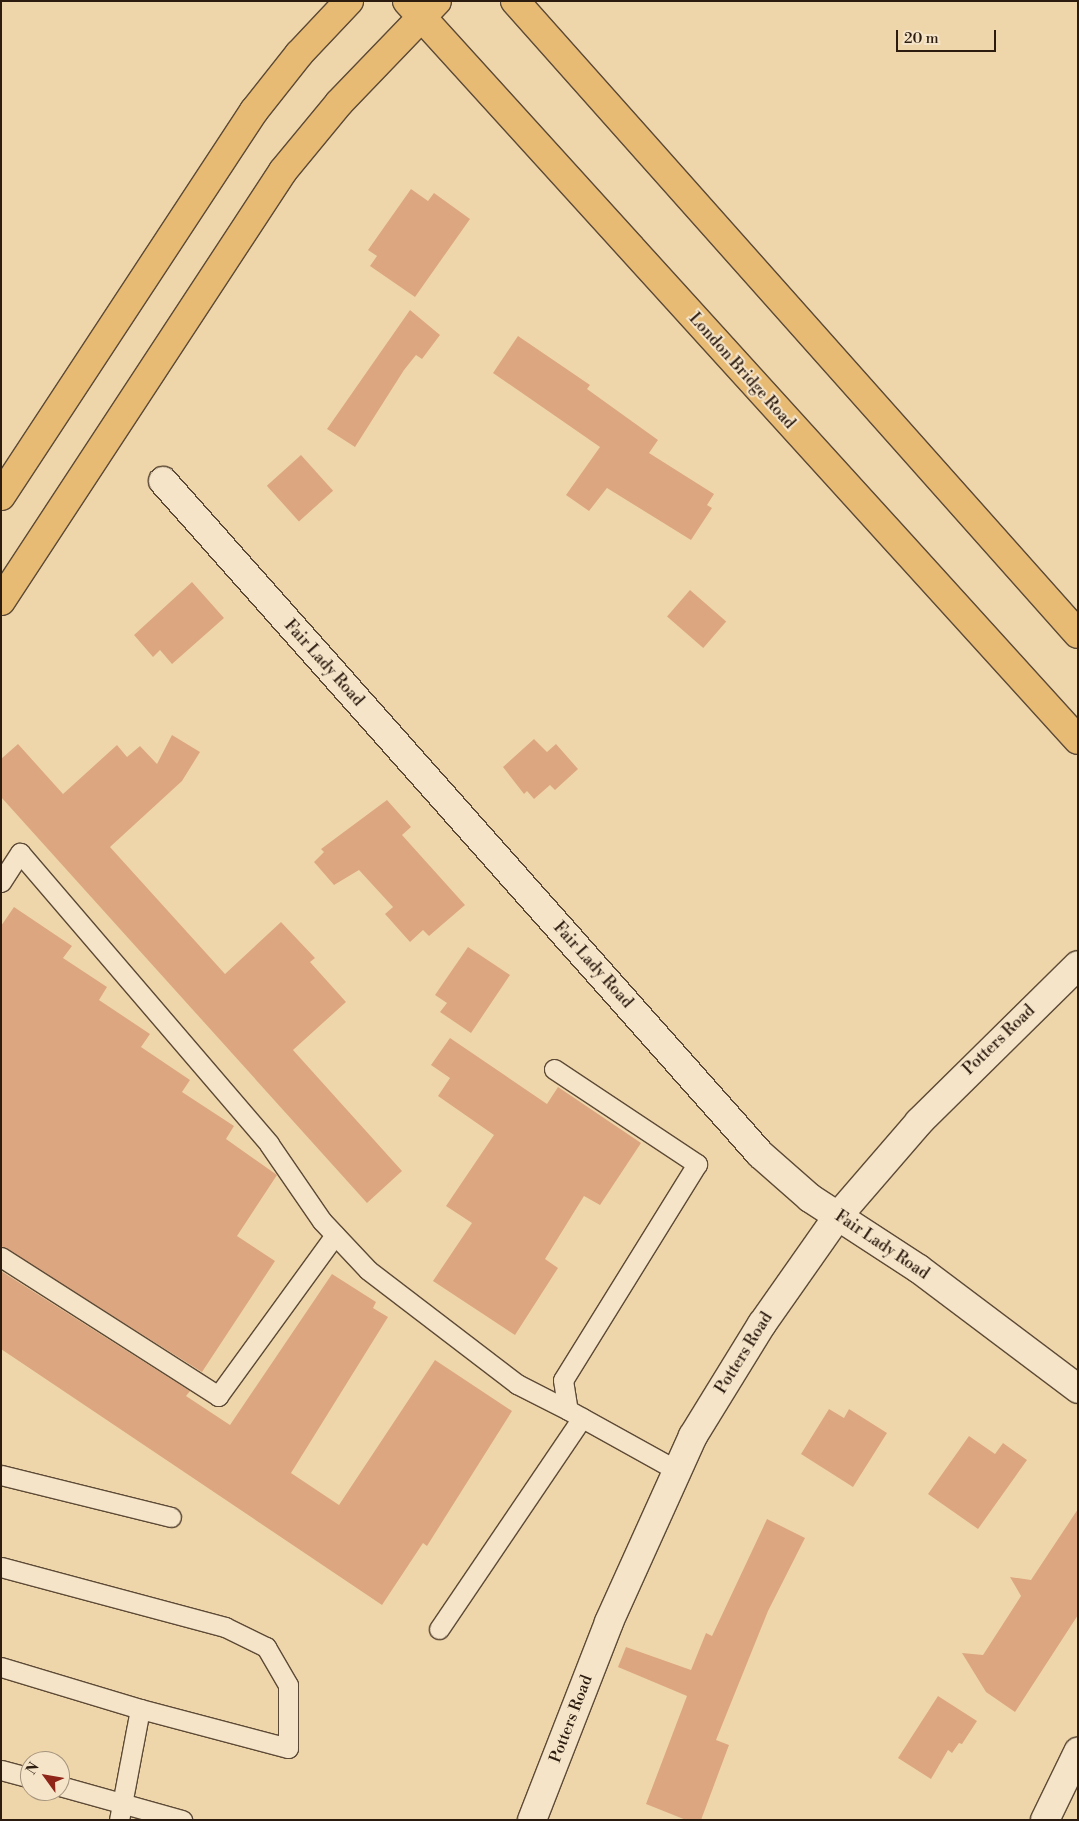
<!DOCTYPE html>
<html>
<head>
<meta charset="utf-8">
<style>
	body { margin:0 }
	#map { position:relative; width:1079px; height:1821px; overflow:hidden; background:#efd6aa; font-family:"Libre Bodoni",serif }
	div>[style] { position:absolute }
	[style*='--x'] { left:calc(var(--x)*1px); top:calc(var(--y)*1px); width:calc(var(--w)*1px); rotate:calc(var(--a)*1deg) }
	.building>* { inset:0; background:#dca780; transform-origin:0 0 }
	.roads { filter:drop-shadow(1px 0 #5d4a36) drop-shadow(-1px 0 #5d4a36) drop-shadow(0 1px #5d4a36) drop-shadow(0 -1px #5d4a36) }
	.lane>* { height:19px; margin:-9.5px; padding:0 9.5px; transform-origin:9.5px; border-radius:9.5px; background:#f5e4c8 }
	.street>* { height:28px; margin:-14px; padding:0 14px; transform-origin:14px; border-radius:14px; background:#f5e4c8 }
	.secondary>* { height:28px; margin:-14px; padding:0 14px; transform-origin:14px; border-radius:14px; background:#f5e4c8 }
	.primary>* { height:28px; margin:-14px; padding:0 14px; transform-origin:14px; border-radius:14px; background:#e8bb75 }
	.highway>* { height:28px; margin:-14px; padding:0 14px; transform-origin:14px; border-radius:14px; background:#e8bb75 }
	span { translate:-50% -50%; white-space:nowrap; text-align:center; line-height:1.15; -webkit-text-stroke:4px #f5e4c8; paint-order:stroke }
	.street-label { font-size:16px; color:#2c1b0f }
	.frame { position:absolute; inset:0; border:2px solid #2c1b0f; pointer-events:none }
	.north { position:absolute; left:20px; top:1751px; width:50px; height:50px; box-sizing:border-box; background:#f5e4c8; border:1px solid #a5947e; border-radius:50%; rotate:302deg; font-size:14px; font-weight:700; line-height:20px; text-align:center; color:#2c1b0f }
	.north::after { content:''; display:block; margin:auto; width:18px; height:22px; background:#8f2418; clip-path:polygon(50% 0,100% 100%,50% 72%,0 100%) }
	.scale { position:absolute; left:896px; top:30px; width:100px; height:22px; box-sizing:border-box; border:2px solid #2c1b0f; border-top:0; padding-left:6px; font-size:15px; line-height:18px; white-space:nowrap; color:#2c1b0f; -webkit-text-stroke:4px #f5e4c8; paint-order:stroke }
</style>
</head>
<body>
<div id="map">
	<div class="building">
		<div style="clip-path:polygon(411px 189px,428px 201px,434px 193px,470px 219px,415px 297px,370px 266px,377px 256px,368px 250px)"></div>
		<div style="clip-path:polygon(410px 310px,440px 335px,422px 359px,416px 355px,404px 370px,355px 447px,327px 429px)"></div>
		<div style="clip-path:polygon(518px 336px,590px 385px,587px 389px,658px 440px,649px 453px,714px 494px,707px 505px,712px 508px,691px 540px,607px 488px,589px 511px,566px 495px,600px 447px,493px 373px)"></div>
		<div style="left:301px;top:455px;width:48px;height:46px;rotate:48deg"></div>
		<div style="clip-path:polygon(192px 582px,224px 618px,172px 664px,160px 650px,153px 657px,134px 635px)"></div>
		<div style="left:690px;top:590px;width:48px;height:35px;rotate:41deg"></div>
		<div style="clip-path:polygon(172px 735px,200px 752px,182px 781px,110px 847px,225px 974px,281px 922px,315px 958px,310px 962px,346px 1002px,293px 1050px,402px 1171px,367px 1203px,1px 797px,1px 759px,18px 744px,63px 794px,117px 745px,127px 757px,140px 746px,157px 764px)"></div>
		<div style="clip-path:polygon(534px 739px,547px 752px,556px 744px,578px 769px,555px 790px,550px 785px,534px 799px,527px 791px,524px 794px,503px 767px)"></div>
		<div style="clip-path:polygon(387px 800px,411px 827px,402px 835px,465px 905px,429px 936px,423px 930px,410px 942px,385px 914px,393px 907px,359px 870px,334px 885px,314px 862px,324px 852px,321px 849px)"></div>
		<div style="clip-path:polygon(14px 907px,72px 946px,63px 958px,107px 987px,99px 1000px,150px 1034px,141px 1047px,190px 1080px,182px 1092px,234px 1126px,226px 1139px,277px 1175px,237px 1236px,275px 1261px,202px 1372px,1px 1246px,1px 926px)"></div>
		<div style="clip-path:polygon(468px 947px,510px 975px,471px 1033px,440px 1012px,447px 1003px,435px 995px)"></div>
		<div style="clip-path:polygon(450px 1038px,547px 1104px,558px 1087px,641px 1143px,600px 1205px,584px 1196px,545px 1259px,558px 1268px,515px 1335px,433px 1281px,472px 1223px,446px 1206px,494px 1135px,438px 1096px,450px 1078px,431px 1065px)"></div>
		<div style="clip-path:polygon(1px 1271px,190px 1391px,186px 1396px,230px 1425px,332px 1274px,376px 1302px,373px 1308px,388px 1317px,291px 1473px,339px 1505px,435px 1360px,512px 1411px,427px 1546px,423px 1543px,382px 1605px,1px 1349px)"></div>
		<div style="clip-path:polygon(829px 1409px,844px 1418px,849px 1409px,887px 1433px,853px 1487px,801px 1454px)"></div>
		<div style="clip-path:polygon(969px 1436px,995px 1454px,1003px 1443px,1027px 1460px,978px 1529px,928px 1494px)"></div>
		<div style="clip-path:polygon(1078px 1509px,1078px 1615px,1015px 1712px,986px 1692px,962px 1653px,983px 1655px,1021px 1596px,1010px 1577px,1031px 1580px)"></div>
		<div style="clip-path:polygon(767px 1519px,805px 1538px,768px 1611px,716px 1740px,729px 1745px,701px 1820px,686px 1820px,646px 1804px,687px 1696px,618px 1667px,626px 1647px,691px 1670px,706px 1633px,712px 1636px)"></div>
		<div style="clip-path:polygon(938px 1696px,977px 1721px,962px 1744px,959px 1743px,952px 1753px,948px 1750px,931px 1779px,898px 1758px)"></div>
	</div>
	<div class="roads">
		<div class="lane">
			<div style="--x:1;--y:882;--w:35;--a:-57"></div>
			<div style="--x:20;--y:853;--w:383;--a:49.4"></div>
			<div style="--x:269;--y:1144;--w:93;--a:55.5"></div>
			<div style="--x:322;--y:1221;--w:67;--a:46.8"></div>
			<div style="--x:368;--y:1270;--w:188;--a:37.4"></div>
			<div style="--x:517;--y:1384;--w:57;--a:27"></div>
			<div style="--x:554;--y:1069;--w:172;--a:33.6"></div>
			<div style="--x:697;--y:1164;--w:254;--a:121.8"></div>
			<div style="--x:563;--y:1380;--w:30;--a:81"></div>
			<div style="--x:568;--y:1410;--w:126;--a:29"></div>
			<div style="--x:1;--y:1257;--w:258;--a:32.6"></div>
			<div style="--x:218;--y:1396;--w:199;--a:-54"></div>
			<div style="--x:1;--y:1475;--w:175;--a:13.9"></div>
			<div style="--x:1;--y:1567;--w:232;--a:15"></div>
			<div style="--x:225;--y:1627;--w:46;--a:26"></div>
			<div style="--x:266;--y:1647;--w:44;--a:59.9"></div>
			<div style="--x:288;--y:1685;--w:63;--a:90"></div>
			<div style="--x:288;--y:1748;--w:153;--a:-165.2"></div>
			<div style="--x:140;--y:1709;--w:113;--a:100.7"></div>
			<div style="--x:439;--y:1629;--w:255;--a:-55.9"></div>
			<div style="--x:1;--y:1667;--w:145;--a:16.8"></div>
			<div style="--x:1;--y:1770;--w:30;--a:15"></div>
			<div style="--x:60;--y:1786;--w:127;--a:15.6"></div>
		</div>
		<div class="street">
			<div style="--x:163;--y:481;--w:900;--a:48.42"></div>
			<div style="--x:760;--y:1154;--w:67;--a:41.3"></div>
			<div style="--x:810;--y:1198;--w:130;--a:33.1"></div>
			<div style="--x:919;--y:1269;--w:199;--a:37"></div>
			<div style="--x:1045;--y:1820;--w:76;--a:-64.1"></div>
		</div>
		<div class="secondary">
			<div style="--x:532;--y:1820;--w:212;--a:-68.7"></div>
			<div style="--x:609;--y:1622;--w:204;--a:-65.7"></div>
			<div style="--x:693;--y:1436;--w:132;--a:-58.4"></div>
			<div style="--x:762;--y:1324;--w:132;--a:-54.9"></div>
			<div style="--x:838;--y:1216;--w:124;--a:-49.2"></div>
			<div style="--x:919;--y:1122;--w:223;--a:-44.6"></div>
		</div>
		<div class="primary">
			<div style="--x:407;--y:1;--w:998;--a:47.76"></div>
			<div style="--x:515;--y:1;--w:847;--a:48.35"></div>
		</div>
		<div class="highway">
			<div style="--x:1;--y:496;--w:461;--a:-56.7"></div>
			<div style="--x:254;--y:111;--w:73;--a:-51.7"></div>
			<div style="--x:299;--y:54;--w:73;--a:-46.7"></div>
			<div style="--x:1;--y:601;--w:514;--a:-56.74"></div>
			<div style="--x:283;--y:171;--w:88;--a:-50.5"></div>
			<div style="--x:339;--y:103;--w:141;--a:-46.1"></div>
		</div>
	</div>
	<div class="street-label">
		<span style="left:742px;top:371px;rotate:48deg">London Bridge Road</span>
		<span style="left:324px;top:663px;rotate:48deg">Fair Lady Road</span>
		<span style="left:593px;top:965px;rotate:48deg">Fair Lady Road</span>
		<span style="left:999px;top:1040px;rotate:-44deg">Potters Road</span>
		<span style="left:882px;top:1245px;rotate:34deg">Fair Lady Road</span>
		<span style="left:744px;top:1353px;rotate:-58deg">Potters Road</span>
		<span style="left:571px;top:1719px;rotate:-69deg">Potters Road</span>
	</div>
	<div class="frame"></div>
	<div class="north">N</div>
	<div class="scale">20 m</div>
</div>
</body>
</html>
